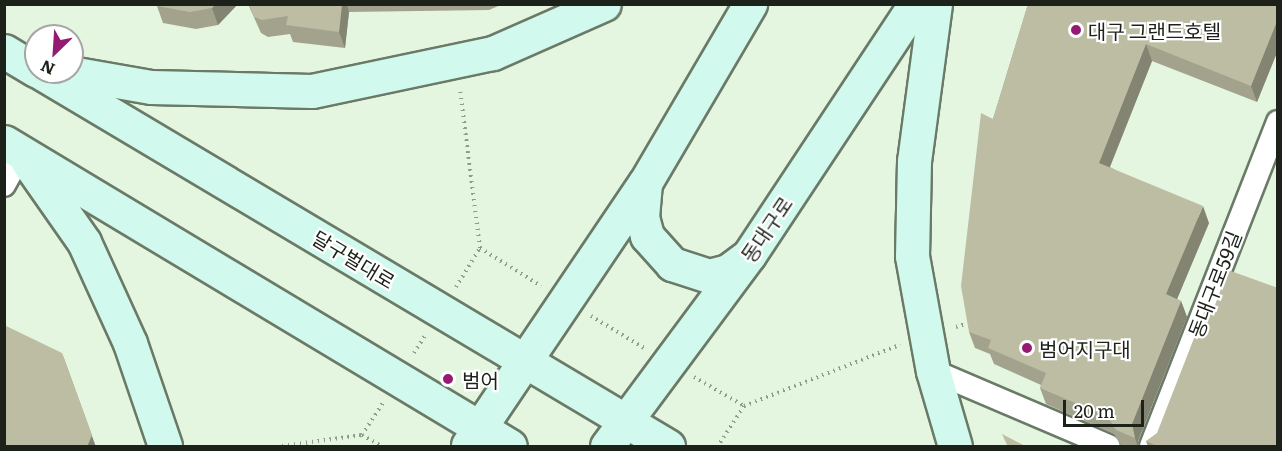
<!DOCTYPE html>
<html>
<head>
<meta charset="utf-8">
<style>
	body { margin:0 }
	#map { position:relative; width:1282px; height:451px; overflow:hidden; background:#e4f6e0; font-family:Literata,"Noto Sans KR",serif }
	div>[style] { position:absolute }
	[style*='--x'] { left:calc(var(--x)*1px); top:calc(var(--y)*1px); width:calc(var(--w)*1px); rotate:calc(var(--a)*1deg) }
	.path>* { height:4px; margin-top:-2px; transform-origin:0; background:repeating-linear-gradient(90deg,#8f9b8b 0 1.5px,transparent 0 6px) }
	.roads { filter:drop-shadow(2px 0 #6a7a67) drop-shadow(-2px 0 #6a7a67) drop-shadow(0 2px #6a7a67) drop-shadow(0 -2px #6a7a67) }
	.minor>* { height:22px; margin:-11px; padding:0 11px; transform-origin:11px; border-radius:11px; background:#fff }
	.secondary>* { height:33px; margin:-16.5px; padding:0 16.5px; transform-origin:16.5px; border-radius:16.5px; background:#d2f9ed }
	.wall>* { inset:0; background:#a3a38d }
	.shaded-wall>* { inset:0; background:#848473 }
	.building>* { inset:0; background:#bdbda4 }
	.dots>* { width:16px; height:16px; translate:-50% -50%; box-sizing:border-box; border:3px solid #fff; border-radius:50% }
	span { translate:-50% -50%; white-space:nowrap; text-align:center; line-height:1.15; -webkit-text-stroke:4.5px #fff; paint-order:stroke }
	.poi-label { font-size:20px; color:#1c221a }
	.left { translate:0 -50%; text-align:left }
	.street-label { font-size:20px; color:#1c221a }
	.frame { position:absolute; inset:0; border:6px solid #1c221a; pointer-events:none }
	.north { position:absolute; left:24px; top:24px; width:60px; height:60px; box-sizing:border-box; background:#fff; border:2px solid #a4a7a3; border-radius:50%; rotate:205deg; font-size:16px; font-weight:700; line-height:24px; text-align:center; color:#1c221a }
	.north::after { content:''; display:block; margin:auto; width:21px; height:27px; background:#951a74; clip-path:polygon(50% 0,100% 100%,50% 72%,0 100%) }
	.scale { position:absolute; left:1063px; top:400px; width:81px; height:27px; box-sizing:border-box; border:3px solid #1c221a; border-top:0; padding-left:8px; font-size:18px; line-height:21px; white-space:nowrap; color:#1c221a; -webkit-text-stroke:4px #fff; paint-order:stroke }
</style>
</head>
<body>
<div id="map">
	<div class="path">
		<div style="--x:480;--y:248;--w:72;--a:31.9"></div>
		<div style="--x:456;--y:287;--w:46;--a:-58.4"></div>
		<div style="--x:480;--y:248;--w:159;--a:-97.2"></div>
		<div style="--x:591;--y:316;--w:62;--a:31.1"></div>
		<div style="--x:956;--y:327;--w:9;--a:-18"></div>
		<div style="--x:414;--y:353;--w:22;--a:-58"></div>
		<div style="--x:694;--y:377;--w:58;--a:30.1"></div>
		<div style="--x:744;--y:406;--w:48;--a:123"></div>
		<div style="--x:744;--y:406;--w:168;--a:-21.4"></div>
		<div style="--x:362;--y:435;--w:38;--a:-57"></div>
		<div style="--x:282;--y:446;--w:81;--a:-7.8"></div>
		<div style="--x:362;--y:435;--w:22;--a:30"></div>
	</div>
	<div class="roads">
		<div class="minor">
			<div style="--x:4;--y:185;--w:37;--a:-61"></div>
			<div style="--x:933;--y:371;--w:191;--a:23.1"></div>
			<div style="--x:1151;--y:446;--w:348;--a:-68.6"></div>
		</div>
		<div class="secondary">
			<div style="--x:935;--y:4;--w:158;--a:97.6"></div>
			<div style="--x:914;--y:161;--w:95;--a:91.2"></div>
			<div style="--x:912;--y:256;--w:117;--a:79.7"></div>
			<div style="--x:933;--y:371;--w:78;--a:73.7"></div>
			<div style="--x:4;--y:51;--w:37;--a:31"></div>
			<div style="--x:40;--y:72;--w:731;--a:30.78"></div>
			<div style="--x:65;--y:72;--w:87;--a:9.9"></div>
			<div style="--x:151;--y:87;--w:161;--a:1.4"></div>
			<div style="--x:312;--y:91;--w:185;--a:-11.9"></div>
			<div style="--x:493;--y:53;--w:121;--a:-23.8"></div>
			<div style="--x:4;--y:142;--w:590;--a:31"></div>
			<div style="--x:28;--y:162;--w:98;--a:55"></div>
			<div style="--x:84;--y:242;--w:111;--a:65.5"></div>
			<div style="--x:130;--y:343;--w:109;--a:71.2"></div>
			<div style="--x:645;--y:183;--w:34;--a:95"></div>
			<div style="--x:642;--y:217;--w:20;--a:75"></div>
			<div style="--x:647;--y:236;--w:38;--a:48"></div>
			<div style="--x:672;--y:264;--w:39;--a:18"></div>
			<div style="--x:709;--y:276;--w:20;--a:-15"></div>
			<div style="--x:728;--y:271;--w:21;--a:-37"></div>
			<div style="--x:468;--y:445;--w:316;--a:-56"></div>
			<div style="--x:645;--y:183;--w:208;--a:-59.6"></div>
			<div style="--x:607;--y:446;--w:238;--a:-53.4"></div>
			<div style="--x:749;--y:255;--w:301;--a:-56.5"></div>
		</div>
	</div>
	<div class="wall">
		<div style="clip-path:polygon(238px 4px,218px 25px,196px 29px,163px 23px,157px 6px)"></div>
		<div style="clip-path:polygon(248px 4px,503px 4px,489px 10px,349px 12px,345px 48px,293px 42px,290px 34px,268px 37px,261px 33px)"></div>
		<div style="clip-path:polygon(1028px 4px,1278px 4px,1278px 50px,1257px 102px,1152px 61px,1110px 167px,1209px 223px,1177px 299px,1181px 301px,1187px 317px,1138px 441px,1139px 447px,1122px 447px,1114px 434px,1046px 404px,1040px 388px,1041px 385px,994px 364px,990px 354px,975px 348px,969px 332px,993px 119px)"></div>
		<div style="clip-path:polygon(1146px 441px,1278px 447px,1148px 447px)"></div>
	</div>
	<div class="shaded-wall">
		<div style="clip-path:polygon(216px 4px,238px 4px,218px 25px,212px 8px)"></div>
		<div style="clip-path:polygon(342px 4px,347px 4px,349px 12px,345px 48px,339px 32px)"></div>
		<div style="clip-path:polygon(1277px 19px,1278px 50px,1257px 102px,1251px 86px)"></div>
		<div style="clip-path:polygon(1146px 44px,1152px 61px,1105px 179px,1099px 163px)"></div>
		<div style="clip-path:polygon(1203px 206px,1209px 223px,1172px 311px,1166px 294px)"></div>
		<div style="clip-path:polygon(1181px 301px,1187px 317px,1138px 441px,1139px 447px,1138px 447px,1135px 438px,1132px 424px)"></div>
		<div style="clip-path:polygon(62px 353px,96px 447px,87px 447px)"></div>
	</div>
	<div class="building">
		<div style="clip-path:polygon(157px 4px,216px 4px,212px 8px,190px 12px,157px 6px)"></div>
		<div style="clip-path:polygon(249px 4px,342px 4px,339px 32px,286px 25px,288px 16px,262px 20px,254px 17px)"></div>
		<div style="clip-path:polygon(1028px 4px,1278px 4px,1278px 19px,1251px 86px,1146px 44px,1099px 163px,1203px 206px,1166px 294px,1181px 301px,1132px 424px,1135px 438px,1116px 430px,1108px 417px,1040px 388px,1046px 373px,988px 348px,991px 340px,969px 332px,961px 286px,981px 113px,993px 119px)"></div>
		<div style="clip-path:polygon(1228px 270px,1278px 288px,1278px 447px,1159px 447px,1146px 441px,1157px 433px,1205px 310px,1212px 313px)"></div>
		<div style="clip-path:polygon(4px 325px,62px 353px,92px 435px,87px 447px,4px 447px)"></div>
		<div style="clip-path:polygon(1002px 434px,1027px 447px,1008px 447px)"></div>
	</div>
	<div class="dots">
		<div style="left:1076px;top:30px;background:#951a74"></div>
		<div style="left:1027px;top:348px;background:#951a74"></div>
		<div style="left:448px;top:379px;background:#951a74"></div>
	</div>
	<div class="poi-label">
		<span class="left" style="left:1088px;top:30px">대구 그랜드호텔</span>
		<span class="left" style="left:1039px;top:348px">범어지구대</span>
		<span class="left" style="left:462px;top:379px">범어</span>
	</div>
	<div class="street-label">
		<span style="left:766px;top:229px;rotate:-56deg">동대구로</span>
		<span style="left:354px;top:259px;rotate:31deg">달구벌대로</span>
		<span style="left:1214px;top:284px;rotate:-69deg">동대구로59길</span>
	</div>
	<div class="frame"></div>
	<div class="north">N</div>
	<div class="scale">20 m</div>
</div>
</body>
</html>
